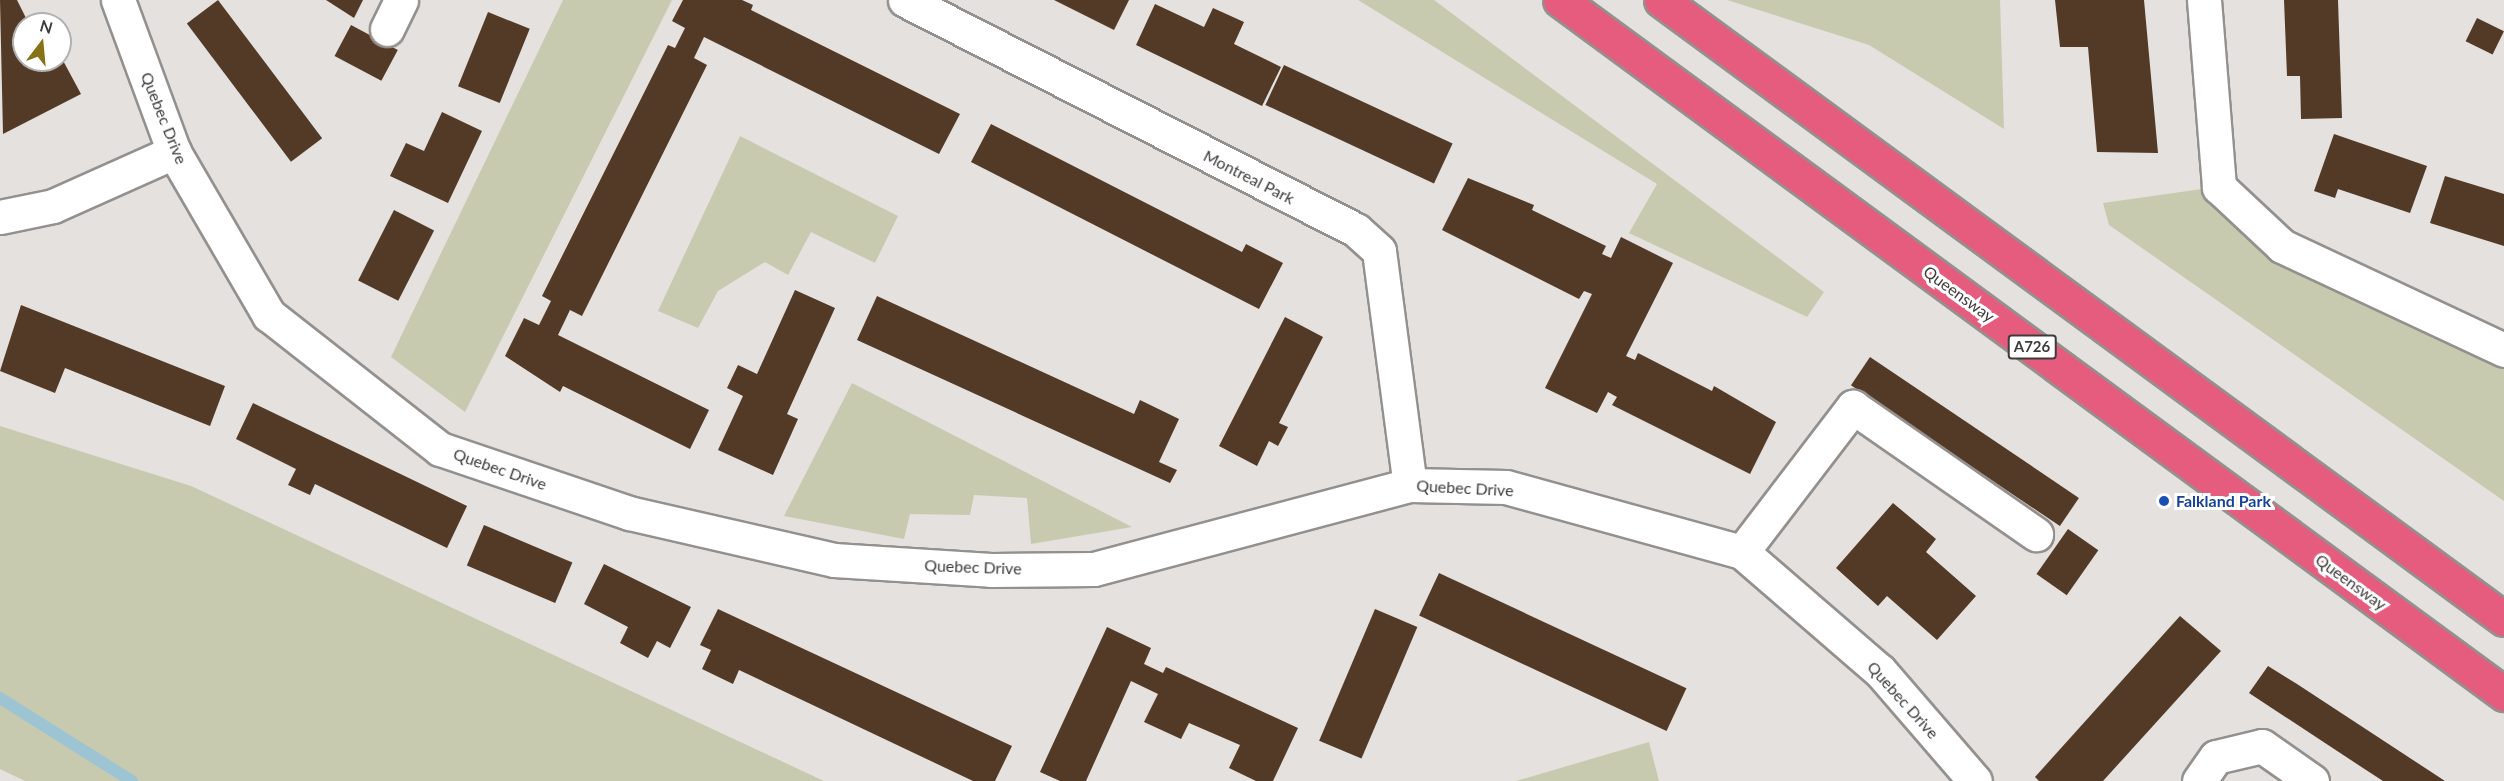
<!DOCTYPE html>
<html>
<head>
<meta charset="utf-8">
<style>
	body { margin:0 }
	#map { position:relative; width:2504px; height:781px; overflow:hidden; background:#e5e1de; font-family:Lato,sans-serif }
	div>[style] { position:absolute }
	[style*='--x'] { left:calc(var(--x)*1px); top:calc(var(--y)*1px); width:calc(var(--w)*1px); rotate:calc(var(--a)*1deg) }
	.green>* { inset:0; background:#c8caaf }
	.stream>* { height:12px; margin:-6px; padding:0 6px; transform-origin:6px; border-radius:6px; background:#9dc4d3 }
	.building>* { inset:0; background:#523a26; transform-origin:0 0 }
	.roads { filter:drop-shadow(2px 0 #94908e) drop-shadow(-2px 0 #94908e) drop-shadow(0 2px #94908e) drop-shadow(0 -2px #94908e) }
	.minor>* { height:33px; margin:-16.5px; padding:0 16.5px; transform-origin:16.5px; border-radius:16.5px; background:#fff }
	.highway>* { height:33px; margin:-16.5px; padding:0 16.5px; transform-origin:16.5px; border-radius:16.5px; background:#e55c7f }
	.dots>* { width:16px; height:16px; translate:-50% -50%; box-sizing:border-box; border:3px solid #fff; border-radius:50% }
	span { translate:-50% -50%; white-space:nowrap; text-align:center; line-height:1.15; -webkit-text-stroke:6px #fff; paint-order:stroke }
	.shield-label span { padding:2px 4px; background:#fff; border:2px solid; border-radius:4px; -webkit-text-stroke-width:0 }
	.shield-label { font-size:15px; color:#3e3c3b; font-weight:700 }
	.street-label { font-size:16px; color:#3e3c3b }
	.transit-label { font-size:16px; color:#164399; font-weight:700 }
	.left { translate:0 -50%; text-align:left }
	.north { position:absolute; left:12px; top:12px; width:60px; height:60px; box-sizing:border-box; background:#fff; border:2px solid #b2b1b1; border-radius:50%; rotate:16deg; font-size:16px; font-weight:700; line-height:24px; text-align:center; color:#3e3c3b }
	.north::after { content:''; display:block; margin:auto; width:21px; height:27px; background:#877315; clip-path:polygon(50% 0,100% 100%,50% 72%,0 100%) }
</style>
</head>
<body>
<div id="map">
	<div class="green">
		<div style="clip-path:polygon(563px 0,672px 0,465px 412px,391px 357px)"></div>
		<div style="clip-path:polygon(1358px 0,1434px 0,1824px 292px,1807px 317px,1629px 233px,1657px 184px)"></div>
		<div style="clip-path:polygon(1727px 0,2000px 0,2004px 129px,1869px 45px)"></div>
		<div style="clip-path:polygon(740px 136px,898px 216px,875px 263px,811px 232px,788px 275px,765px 262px,718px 291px,698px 328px,658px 311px)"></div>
		<div style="clip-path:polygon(2202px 189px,2272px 259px,2504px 354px,2504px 501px,2109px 225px,2103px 203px)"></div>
		<div style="clip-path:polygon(852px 383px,1132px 527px,1031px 544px,1027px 498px,974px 495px,970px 515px,910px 514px,904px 539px,784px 516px)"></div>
		<div style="clip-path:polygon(0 426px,191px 486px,824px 781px,25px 781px,0 769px)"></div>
		<div style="clip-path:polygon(1649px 742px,1659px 781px,1516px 781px)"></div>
	</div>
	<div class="stream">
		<div style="--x:0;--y:698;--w:156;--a:32.2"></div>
	</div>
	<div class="building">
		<div style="clip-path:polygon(0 0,17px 0,29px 24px,24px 24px,24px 60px,60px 60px,60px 55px,81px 94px,3px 134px)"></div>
		<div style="left:218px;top:0;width:173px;height:39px;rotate:53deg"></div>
		<div style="clip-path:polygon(326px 0,363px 0,354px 18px)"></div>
		<div style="clip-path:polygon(683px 0,742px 0,753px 5px,751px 10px,960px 114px,939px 154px,704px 37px,694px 58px,707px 65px,582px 316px,570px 310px,558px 335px,709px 410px,690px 449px,563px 386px,560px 392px,505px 356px,524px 318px,539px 325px,551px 301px,542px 296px,668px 45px,675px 48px,685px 28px,672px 21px)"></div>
		<div style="clip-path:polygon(1054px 0,1129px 0,1114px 30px)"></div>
		<div style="clip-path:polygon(2055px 0,2144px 0,2158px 153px,2097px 152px,2088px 47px,2060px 47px)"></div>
		<div style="clip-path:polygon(2284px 0,2338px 0,2342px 118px,2301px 119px,2300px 76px,2287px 76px)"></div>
		<div style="clip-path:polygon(1155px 4px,1204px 27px,1213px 8px,1244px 22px,1234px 44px,1281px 67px,1262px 106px,1136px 45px)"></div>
		<div style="left:488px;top:12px;width:45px;height:80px;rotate:22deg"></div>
		<div style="left:2477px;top:18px;width:30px;height:26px;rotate:26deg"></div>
		<div style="left:351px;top:25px;width:53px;height:35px;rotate:28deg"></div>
		<div style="left:1284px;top:65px;width:186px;height:44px;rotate:25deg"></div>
		<div style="clip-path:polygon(442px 112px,482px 131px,448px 203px,390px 176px,406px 143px,424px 151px)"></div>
		<div style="clip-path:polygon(991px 124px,1242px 252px,1246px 244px,1283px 263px,1259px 309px,971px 162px)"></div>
		<div style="clip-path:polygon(2334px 134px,2427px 166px,2410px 213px,2338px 189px,2335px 198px,2314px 191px)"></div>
		<div style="clip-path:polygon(2445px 176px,2504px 194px,2504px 246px,2430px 223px)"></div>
		<div style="clip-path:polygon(1468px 178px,1534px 205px,1532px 210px,1606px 246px,1602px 254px,1611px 258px,1621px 237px,1673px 263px,1626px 356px,1635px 360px,1638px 353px,1712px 391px,1714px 386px,1776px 422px,1750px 474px,1612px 405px,1617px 397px,1608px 392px,1597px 413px,1545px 388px,1592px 294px,1584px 291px,1579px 299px,1442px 230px)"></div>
		<div style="left:394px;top:210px;width:45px;height:79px;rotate:27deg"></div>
		<div style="clip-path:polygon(795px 290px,835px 308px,787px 414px,798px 419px,773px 475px,718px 450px,743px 396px,727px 388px,738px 365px,757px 374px)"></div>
		<div style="clip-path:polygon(877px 296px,1134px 414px,1140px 400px,1179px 419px,1159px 462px,1177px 470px,1170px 483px,857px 340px)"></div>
		<div style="clip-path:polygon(21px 305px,225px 386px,210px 426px,65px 368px,55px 393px,0 371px)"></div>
		<div style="clip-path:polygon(1285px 317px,1323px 337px,1279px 423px,1288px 427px,1278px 446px,1269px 441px,1257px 466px,1219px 446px)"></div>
		<div style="left:1870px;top:357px;width:252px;height:34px;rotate:34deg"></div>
		<div style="clip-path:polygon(253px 403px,467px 506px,447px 548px,315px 484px,310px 495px,288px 485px,296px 469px,236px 439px)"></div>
		<div style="clip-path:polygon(1893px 503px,1936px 539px,1926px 552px,1976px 596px,1937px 640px,1887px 596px,1878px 606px,1836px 568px)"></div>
		<div style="left:484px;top:525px;width:96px;height:44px;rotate:23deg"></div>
		<div style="left:2068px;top:529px;width:37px;height:55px;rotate:35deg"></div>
		<div style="clip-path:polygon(604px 564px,691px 607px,670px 648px,657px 641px,648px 658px,620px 643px,628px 627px,584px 604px)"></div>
		<div style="left:1439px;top:573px;width:273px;height:47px;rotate:25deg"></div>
		<div style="clip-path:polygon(718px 609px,1012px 746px,995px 781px,973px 781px,739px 670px,733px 684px,702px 669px,711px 650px,700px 645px)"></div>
		<div style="left:1375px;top:609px;width:46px;height:143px;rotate:23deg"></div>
		<div style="clip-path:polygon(2180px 616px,2221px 651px,2103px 781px,2039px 781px,2035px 777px)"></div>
		<div style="clip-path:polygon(1107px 627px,1151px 648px,1144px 664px,1163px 673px,1166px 667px,1298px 728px,1273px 781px,1256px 781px,1229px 768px,1240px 745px,1189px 723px,1181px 739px,1144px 722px,1158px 694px,1131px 681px,1086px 781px,1060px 781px,1040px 772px)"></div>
		<div style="clip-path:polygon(2268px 666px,2297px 684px,2445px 781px,2383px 781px,2363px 768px,2249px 693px)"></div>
	</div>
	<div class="roads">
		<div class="minor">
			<div style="--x:118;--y:0;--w:162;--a:69.8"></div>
			<div style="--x:174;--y:152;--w:189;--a:59.8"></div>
			<div style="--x:269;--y:315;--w:217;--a:38.1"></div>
			<div style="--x:440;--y:449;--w:200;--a:18.7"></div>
			<div style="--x:629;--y:513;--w:210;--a:12.9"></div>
			<div style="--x:834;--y:560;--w:157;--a:3.6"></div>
			<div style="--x:991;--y:570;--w:103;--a:-0.6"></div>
			<div style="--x:1094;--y:569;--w:327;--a:-14.9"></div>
			<div style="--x:1410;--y:485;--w:96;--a:1.2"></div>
			<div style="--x:1506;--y:487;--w:245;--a:15.4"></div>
			<div style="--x:1742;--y:552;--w:182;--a:40.8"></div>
			<div style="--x:1880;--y:671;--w:145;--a:49.2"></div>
			<div style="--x:905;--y:0;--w:506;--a:27.02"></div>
			<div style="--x:1356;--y:230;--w:31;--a:42"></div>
			<div style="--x:1379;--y:251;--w:236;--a:82.5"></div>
			<div style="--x:2204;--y:0;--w:188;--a:85.4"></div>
			<div style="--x:2219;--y:187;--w:86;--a:43.1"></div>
			<div style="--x:2282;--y:246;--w:245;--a:25.1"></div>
			<div style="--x:387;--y:29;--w:32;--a:-64"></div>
			<div style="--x:0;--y:217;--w:54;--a:-11.7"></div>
			<div style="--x:53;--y:206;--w:133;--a:-24.1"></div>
			<div style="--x:1742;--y:552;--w:183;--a:-52.6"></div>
			<div style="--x:1853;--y:407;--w:223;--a:34.8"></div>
			<div style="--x:2199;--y:781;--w:29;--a:-55"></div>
			<div style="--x:2216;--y:757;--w:47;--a:-13.4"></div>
			<div style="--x:2262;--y:746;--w:61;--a:35"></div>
		</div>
		<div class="highway">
			<div style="--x:1560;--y:0;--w:1172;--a:36.32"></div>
			<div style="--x:1661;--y:0;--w:1046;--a:36.29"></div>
		</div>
	</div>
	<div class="dots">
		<div style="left:2164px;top:501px;background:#1a4fb4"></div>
	</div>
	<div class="shield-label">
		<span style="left:2032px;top:347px">A726</span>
	</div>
	<div class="street-label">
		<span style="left:164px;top:118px;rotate:68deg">Quebec Drive</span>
		<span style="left:1249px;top:177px;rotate:27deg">Montreal Park</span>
		<span style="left:1959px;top:294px;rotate:36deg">Queensway</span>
		<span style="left:500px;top:469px;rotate:19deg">Quebec Drive</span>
		<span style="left:1465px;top:488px;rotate:3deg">Quebec Drive</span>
		<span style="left:973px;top:567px;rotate:2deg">Quebec Drive</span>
		<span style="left:2351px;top:582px;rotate:36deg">Queensway</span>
		<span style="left:1903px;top:700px;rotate:48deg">Quebec Drive</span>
	</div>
	<div class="transit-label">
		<span class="left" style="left:2176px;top:501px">Falkland Park</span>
	</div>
	<div class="north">N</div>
</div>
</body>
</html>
